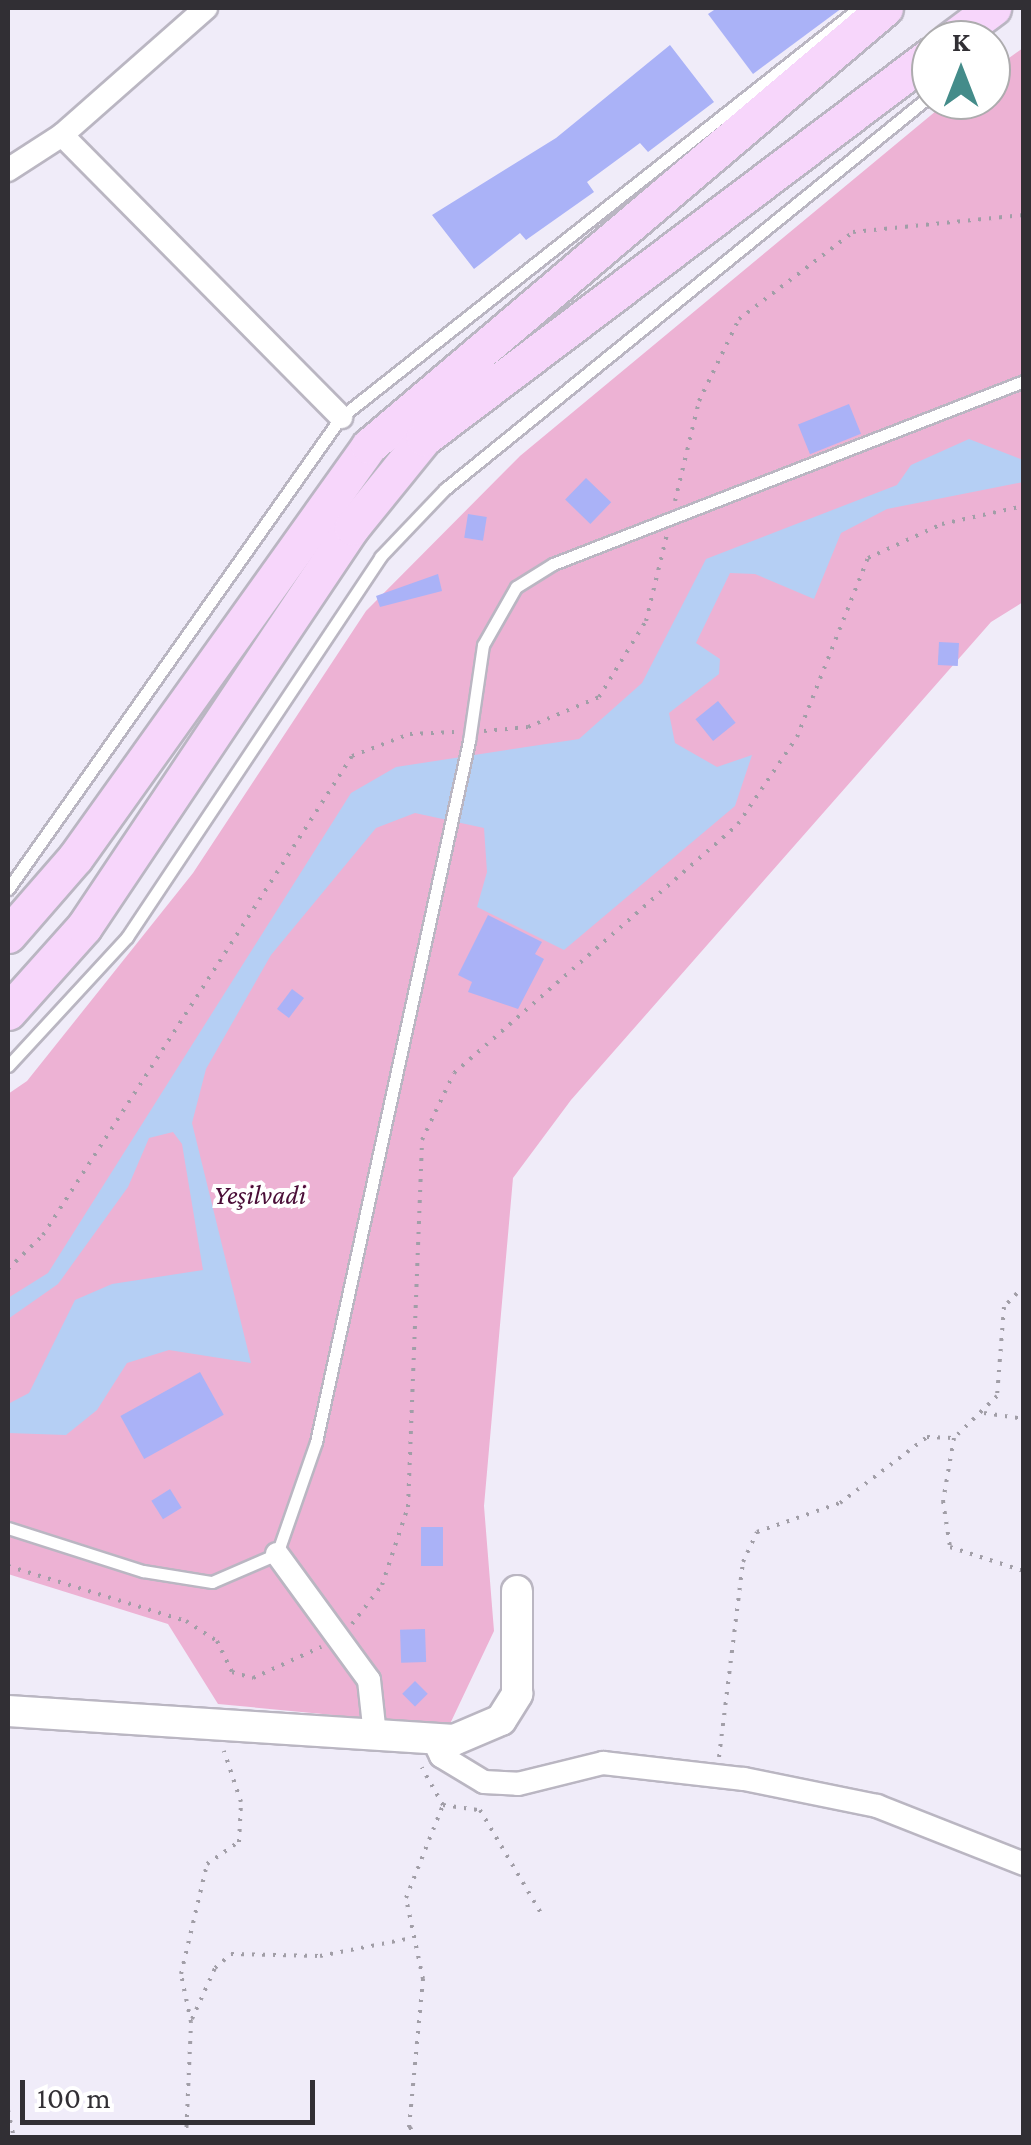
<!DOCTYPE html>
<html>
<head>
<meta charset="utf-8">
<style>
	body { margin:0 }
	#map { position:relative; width:1031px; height:2145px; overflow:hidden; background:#f0ecf9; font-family:"Crimson Pro",serif }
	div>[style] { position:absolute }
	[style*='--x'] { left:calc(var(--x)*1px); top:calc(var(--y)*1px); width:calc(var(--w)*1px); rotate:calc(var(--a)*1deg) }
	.green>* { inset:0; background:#edb2d4 }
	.water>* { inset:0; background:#b5cff4 }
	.building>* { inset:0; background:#aab2f7; transform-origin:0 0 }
	.path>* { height:4px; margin-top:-2px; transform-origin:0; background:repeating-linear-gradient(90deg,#a19ea7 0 2.5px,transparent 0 10.5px) }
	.roads { filter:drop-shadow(2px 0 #bab6c2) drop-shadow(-2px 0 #bab6c2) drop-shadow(0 2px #bab6c2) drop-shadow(0 -2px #bab6c2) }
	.lane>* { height:11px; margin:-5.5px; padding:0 5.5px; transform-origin:5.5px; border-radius:5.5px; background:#fff }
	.street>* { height:22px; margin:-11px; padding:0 11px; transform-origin:11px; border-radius:11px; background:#fff }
	.secondary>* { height:30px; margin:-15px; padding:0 15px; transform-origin:15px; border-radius:15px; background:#fff }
	.primary>* { height:35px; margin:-17.5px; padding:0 17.5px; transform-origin:17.5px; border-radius:17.5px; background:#f7d6fb }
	span { translate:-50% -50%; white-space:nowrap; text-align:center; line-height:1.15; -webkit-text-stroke:8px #fff; paint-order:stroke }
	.park-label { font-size:28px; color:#4a0d37; font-style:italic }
	.frame { position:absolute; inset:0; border:10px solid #312f34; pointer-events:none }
	.north { position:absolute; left:911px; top:20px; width:100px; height:100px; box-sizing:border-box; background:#fff; border:2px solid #adacae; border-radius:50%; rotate:0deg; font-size:28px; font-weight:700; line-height:40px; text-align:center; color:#312f34 }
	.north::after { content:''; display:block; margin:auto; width:35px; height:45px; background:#448c8a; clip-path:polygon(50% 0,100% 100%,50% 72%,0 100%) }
	.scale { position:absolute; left:20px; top:2080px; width:295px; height:45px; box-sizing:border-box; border:5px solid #312f34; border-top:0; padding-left:12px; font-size:30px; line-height:35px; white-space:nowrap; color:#312f34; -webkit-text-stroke:8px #fff; paint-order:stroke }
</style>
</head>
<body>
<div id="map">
	<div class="green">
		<div style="clip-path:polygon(1023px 48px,1023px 602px,991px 622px,571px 1100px,513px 1178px,484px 1506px,494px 1631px,449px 1726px,218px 1704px,168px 1624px,8px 1574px,8px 1094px,27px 1081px,193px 873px,366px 611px,520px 456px,942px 106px,991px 100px,991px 71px)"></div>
	</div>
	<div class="water">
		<div style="clip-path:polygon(969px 439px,1023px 460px,1023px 482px,887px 509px,841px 533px,814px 599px,755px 574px,730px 573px,696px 643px,720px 659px,719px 674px,669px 713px,675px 743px,717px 767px,752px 755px,735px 806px,564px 950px,477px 907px,487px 872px,484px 828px,415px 813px,376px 828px,271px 955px,206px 1069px,192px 1123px,251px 1363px,169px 1350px,127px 1363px,97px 1410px,66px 1435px,8px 1433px,8px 1404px,29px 1393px,75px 1300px,112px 1284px,203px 1270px,182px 1144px,173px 1132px,149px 1138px,128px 1187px,58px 1284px,8px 1319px,8px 1298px,48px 1273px,351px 793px,396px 767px,579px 739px,642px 683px,706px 559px,897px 485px,911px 465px)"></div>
	</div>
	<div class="building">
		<div style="clip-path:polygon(717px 8px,842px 8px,753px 74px,708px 14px)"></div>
		<div style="clip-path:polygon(670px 45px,714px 102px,648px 152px,640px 143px,587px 182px,594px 192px,526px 240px,520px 233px,474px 269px,432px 215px,556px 138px)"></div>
		<div style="left:849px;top:404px;width:32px;height:55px;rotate:68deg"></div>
		<div style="left:586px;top:478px;width:35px;height:30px;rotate:44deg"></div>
		<div style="left:468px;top:514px;width:19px;height:24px;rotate:9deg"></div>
		<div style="clip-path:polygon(438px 574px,442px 591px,380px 607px,376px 596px)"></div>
		<div style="left:939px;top:642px;width:20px;height:23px;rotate:3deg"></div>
		<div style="left:718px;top:701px;width:28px;height:29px;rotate:51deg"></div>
		<div style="clip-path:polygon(488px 915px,542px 942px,535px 954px,544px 959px,518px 1009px,468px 992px,472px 982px,458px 975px)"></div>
		<div style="left:292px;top:989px;width:15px;height:25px;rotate:37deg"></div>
		<div style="left:200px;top:1372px;width:49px;height:91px;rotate:61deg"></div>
		<div style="left:170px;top:1489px;width:22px;height:22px;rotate:58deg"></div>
		<div style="left:421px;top:1527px;width:22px;height:39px"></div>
		<div style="left:425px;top:1629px;width:33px;height:25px;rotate:88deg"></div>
		<div style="left:415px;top:1681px;width:18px;height:18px;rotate:45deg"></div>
	</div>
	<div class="path">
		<div style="--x:675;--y:501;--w:103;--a:-76.5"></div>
		<div style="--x:699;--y:401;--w:91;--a:-64"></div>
		<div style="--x:739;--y:319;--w:143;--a:-37.3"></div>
		<div style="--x:853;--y:232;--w:172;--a:-5.7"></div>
		<div style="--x:484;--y:731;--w:44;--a:-5.2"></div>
		<div style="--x:528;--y:727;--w:77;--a:-22.9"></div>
		<div style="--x:599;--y:697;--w:89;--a:-58.3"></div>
		<div style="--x:646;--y:621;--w:89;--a:-76.4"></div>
		<div style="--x:8;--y:1269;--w:49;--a:-44.2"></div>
		<div style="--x:43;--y:1235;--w:570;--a:-57.17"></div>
		<div style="--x:352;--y:756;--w:62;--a:-20.8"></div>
		<div style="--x:410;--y:734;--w:44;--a:-2.6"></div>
		<div style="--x:1024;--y:1286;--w:29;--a:134"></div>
		<div style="--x:1004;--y:1307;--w:89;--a:94.5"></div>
		<div style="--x:997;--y:1396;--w:60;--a:135.7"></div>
		<div style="--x:954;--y:1438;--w:64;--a:99.9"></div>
		<div style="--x:943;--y:1501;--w:47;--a:81.3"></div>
		<div style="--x:950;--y:1547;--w:78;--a:18"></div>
		<div style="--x:984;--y:1413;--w:40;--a:8.5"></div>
		<div style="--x:8;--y:1566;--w:186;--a:17.2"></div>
		<div style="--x:186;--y:1621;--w:37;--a:33"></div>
		<div style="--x:217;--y:1641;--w:34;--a:64"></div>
		<div style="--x:232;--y:1672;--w:22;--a:16"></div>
		<div style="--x:253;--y:1678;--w:75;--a:-24.5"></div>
		<div style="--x:352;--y:1624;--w:49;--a:-52.4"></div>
		<div style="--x:382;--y:1585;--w:82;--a:-71.6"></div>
		<div style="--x:408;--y:1507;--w:367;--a:-87.8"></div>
		<div style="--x:422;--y:1140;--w:74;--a:-64.5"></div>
		<div style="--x:454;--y:1073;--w:378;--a:-41.2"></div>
		<div style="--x:738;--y:824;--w:105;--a:-55.9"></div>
		<div style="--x:797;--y:737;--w:193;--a:-68.4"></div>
		<div style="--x:868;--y:558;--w:81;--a:-24.7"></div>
		<div style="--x:942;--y:524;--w:84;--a:-12.4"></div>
		<div style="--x:719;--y:1757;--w:196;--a:-83"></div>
		<div style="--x:743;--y:1562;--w:33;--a:-65"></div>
		<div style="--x:757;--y:1532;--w:88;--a:-19.3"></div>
		<div style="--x:840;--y:1503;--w:109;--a:-37.2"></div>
		<div style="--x:927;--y:1437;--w:27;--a:2"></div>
		<div style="--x:443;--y:1805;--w:37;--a:8"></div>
		<div style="--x:480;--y:1810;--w:122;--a:59.4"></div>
		<div style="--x:192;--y:2019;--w:56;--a:-65.7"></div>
		<div style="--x:215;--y:1968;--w:21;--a:-41"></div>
		<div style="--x:231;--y:1954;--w:89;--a:1.3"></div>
		<div style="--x:320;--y:1956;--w:94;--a:-11.1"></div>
		<div style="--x:8;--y:2110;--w:29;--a:78"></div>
		<div style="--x:410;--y:2127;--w:12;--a:66"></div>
		<div style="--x:186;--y:2138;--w:116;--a:-87.5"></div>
		<div style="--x:191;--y:2022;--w:49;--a:-101.8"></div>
		<div style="--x:181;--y:1974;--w:113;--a:-76.7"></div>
		<div style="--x:207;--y:1864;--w:39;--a:-35"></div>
		<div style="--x:239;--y:1842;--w:40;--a:-87.1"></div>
		<div style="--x:241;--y:1802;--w:54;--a:-108.4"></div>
		<div style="--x:408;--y:2138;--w:160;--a:-84.6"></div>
		<div style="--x:423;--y:1979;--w:83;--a:-101.9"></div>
		<div style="--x:406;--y:1898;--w:100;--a:-68.3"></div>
		<div style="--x:443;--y:1805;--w:43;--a:-119.6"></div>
	</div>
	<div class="roads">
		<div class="lane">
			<div style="--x:8;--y:889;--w:578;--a:-54.8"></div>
			<div style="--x:341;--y:417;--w:660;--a:-38.29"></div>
			<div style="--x:8;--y:1066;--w:176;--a:-47.3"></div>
			<div style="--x:127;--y:937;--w:457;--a:-56.3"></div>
			<div style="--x:380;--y:557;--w:94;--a:-46.3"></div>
			<div style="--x:445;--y:489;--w:626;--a:-39.03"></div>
			<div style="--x:8;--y:1528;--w:142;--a:17.7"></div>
			<div style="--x:143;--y:1571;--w:70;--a:9.1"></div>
			<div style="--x:212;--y:1582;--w:71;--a:-23.3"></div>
			<div style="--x:277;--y:1554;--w:119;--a:-70.8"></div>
			<div style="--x:316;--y:1442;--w:718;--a:-77.69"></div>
			<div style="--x:469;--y:741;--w:97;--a:-81.7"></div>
			<div style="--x:483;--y:645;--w:67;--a:-60.4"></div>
			<div style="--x:516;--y:587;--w:44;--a:-31.9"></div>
			<div style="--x:553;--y:564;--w:505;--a:-21.23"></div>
		</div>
		<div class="street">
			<div style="--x:206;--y:8;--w:192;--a:138.6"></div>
			<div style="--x:62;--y:135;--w:397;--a:45.3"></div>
			<div style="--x:8;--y:170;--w:64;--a:-32.9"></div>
			<div style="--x:277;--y:1554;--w:156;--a:53.9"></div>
			<div style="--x:369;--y:1680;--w:55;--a:83.8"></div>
			<div style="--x:433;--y:1739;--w:19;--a:65"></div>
			<div style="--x:441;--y:1756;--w:50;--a:31.2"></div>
			<div style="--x:484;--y:1782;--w:34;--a:3"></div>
			<div style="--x:518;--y:1784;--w:88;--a:-13.9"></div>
			<div style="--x:603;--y:1763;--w:142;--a:6.5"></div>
			<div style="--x:744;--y:1779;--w:136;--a:11.5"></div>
			<div style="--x:877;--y:1806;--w:158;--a:21.5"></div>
		</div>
		<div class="secondary">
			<div style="--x:8;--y:1711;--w:447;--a:3.7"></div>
			<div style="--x:454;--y:1740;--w:51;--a:-23.1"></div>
			<div style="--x:501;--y:1720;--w:31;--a:-58"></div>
			<div style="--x:517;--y:1694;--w:103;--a:-90"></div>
		</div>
		<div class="primary">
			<div style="--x:950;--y:40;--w:54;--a:-36.7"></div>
			<div style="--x:8;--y:935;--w:102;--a:-49"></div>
			<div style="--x:75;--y:858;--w:506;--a:-54.49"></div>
			<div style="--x:369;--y:446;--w:677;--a:-40.33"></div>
			<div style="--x:8;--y:1012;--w:114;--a:-48.2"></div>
			<div style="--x:84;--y:927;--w:481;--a:-56.2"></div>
			<div style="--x:352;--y:527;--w:114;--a:-51"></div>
			<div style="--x:424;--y:438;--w:635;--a:-37.07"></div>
		</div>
	</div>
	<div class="park-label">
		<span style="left:260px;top:1195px">Yeşilvadi</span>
	</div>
	<div class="frame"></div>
	<div class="north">K</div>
	<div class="scale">100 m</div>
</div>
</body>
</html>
